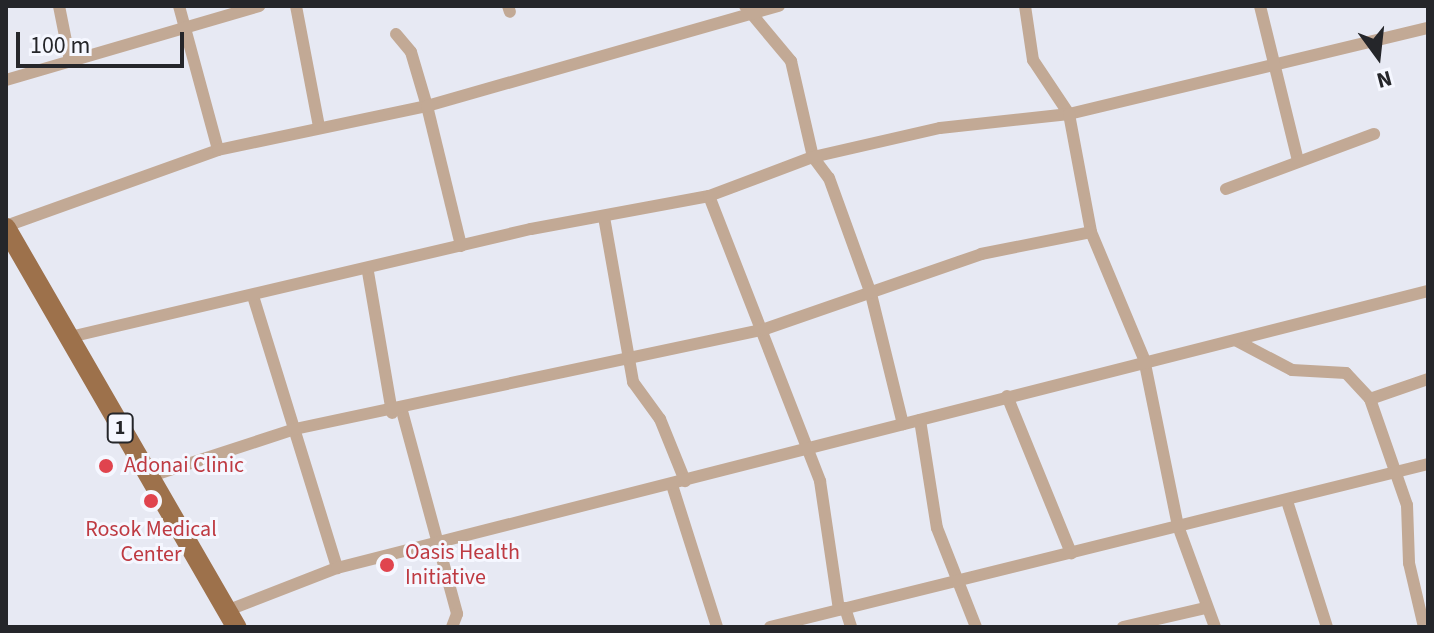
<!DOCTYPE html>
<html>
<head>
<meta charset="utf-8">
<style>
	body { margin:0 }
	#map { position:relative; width:1434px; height:633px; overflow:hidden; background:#e7e9f3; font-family:"Source Sans 3",sans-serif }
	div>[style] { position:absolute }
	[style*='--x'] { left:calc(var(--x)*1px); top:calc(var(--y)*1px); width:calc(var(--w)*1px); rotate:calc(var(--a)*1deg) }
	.minor>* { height:12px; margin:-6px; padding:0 6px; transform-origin:6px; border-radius:6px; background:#c2a995 }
	.primary>* { height:20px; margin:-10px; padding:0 10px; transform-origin:10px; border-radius:10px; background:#9d714b }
	.dots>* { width:22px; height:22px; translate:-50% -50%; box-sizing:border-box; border:4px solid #f5f7ff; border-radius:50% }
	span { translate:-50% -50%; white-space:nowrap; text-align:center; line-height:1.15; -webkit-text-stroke:6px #f5f7ff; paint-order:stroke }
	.shield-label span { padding:2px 6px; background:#f5f7ff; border:2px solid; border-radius:6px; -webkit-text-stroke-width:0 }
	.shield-label { font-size:20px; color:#25262a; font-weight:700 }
	.health-label { font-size:22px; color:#be3a42 }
	.left { translate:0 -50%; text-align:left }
	.frame { position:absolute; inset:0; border:8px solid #25262a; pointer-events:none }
	.north { position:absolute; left:1338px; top:16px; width:80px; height:80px; -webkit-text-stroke:6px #f5f7ff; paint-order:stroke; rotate:165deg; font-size:22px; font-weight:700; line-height:32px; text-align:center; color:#25262a }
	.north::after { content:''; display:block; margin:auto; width:28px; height:36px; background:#25262a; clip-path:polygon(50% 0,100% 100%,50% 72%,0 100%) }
	.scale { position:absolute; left:16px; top:32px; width:168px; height:36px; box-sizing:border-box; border:4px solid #25262a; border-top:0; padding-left:10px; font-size:24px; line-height:28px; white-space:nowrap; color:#25262a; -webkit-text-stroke:6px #f5f7ff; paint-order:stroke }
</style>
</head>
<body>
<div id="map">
	<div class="minor">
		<div style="--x:59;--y:6;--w:56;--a:78.7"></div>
		<div style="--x:179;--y:6;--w:149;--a:74.8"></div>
		<div style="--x:296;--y:6;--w:123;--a:79.2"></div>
		<div style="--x:508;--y:6;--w:6;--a:72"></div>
		<div style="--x:745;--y:6;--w:72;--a:50.1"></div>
		<div style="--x:791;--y:61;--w:98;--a:77.1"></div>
		<div style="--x:813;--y:157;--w:26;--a:53"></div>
		<div style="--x:829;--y:178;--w:123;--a:70.1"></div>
		<div style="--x:871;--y:294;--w:134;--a:76.2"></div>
		<div style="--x:1025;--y:6;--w:55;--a:81.6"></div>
		<div style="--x:1033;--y:60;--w:65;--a:56.3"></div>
		<div style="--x:1069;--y:114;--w:369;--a:-13.5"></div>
		<div style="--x:1260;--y:6;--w:160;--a:76.2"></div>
		<div style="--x:396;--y:34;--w:23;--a:50"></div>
		<div style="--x:411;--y:52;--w:56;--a:73.5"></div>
		<div style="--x:427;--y:106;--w:144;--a:76.3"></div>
		<div style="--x:6;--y:80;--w:264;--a:-16.3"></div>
		<div style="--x:1226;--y:189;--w:158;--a:-20.4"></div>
		<div style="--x:709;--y:196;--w:306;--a:68.7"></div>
		<div style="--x:820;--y:481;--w:130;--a:81.6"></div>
		<div style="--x:604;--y:217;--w:168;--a:80"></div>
		<div style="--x:633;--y:382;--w:46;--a:53.9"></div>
		<div style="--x:660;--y:419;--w:67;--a:68"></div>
		<div style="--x:6;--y:226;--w:225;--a:-19.7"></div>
		<div style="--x:218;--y:150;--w:214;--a:-11.9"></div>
		<div style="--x:427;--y:106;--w:366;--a:-15.9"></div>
		<div style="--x:368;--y:272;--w:143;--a:80.3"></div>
		<div style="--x:253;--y:296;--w:285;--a:72.8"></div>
		<div style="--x:70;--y:337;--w:473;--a:-13.2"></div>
		<div style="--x:531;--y:229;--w:181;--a:-10.5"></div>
		<div style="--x:709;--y:196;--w:111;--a:-20.6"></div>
		<div style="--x:813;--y:157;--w:130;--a:-12.9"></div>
		<div style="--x:940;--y:128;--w:130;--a:-6.2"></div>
		<div style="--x:1069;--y:114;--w:120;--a:79.4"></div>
		<div style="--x:1091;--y:232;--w:138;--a:67.3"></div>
		<div style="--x:1144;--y:359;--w:170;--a:78.5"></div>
		<div style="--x:1178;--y:526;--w:108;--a:69.9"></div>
		<div style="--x:1237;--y:341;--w:62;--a:27.8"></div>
		<div style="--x:1292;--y:370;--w:54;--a:3.2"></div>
		<div style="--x:1346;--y:373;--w:35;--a:47"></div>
		<div style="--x:1370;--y:399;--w:112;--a:70.8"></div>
		<div style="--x:1407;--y:505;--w:58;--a:88"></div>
		<div style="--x:1409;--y:563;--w:66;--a:76.8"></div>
		<div style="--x:1007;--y:396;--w:170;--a:67.8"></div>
		<div style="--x:1370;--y:399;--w:61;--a:-19"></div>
		<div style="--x:402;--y:411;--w:210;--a:74.8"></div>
		<div style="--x:457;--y:614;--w:14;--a:111"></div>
		<div style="--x:920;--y:420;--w:109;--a:81.1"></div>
		<div style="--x:937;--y:528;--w:106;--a:68.5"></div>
		<div style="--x:148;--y:477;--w:155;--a:-18.1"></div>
		<div style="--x:295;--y:429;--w:481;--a:-12"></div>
		<div style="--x:765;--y:329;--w:229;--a:-19.1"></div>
		<div style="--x:981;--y:254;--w:112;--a:-11.3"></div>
		<div style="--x:672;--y:485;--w:149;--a:72.4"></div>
		<div style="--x:1287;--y:501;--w:132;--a:72.4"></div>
		<div style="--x:845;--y:608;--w:20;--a:72"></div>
		<div style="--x:226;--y:611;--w:119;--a:-21.2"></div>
		<div style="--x:337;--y:568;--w:1126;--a:-14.25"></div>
		<div style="--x:770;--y:627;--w:678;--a:-13.91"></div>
		<div style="--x:1123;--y:627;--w:84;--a:-13"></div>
	</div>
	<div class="primary">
		<div style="--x:6;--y:228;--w:461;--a:60"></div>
	</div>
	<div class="dots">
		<div style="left:106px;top:466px;background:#e0444e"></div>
		<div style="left:151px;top:501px;background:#e0444e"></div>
		<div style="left:387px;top:565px;background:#e0444e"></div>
	</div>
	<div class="shield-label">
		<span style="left:120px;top:428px">1</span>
	</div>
	<div class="health-label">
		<span class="left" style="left:124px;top:466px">Adonai Clinic</span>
		<span style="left:151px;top:542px">Rosok Medical<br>Center</span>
		<span class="left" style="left:405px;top:565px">Oasis Health<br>Initiative</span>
	</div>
	<div class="frame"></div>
	<div class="north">N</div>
	<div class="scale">100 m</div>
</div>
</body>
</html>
